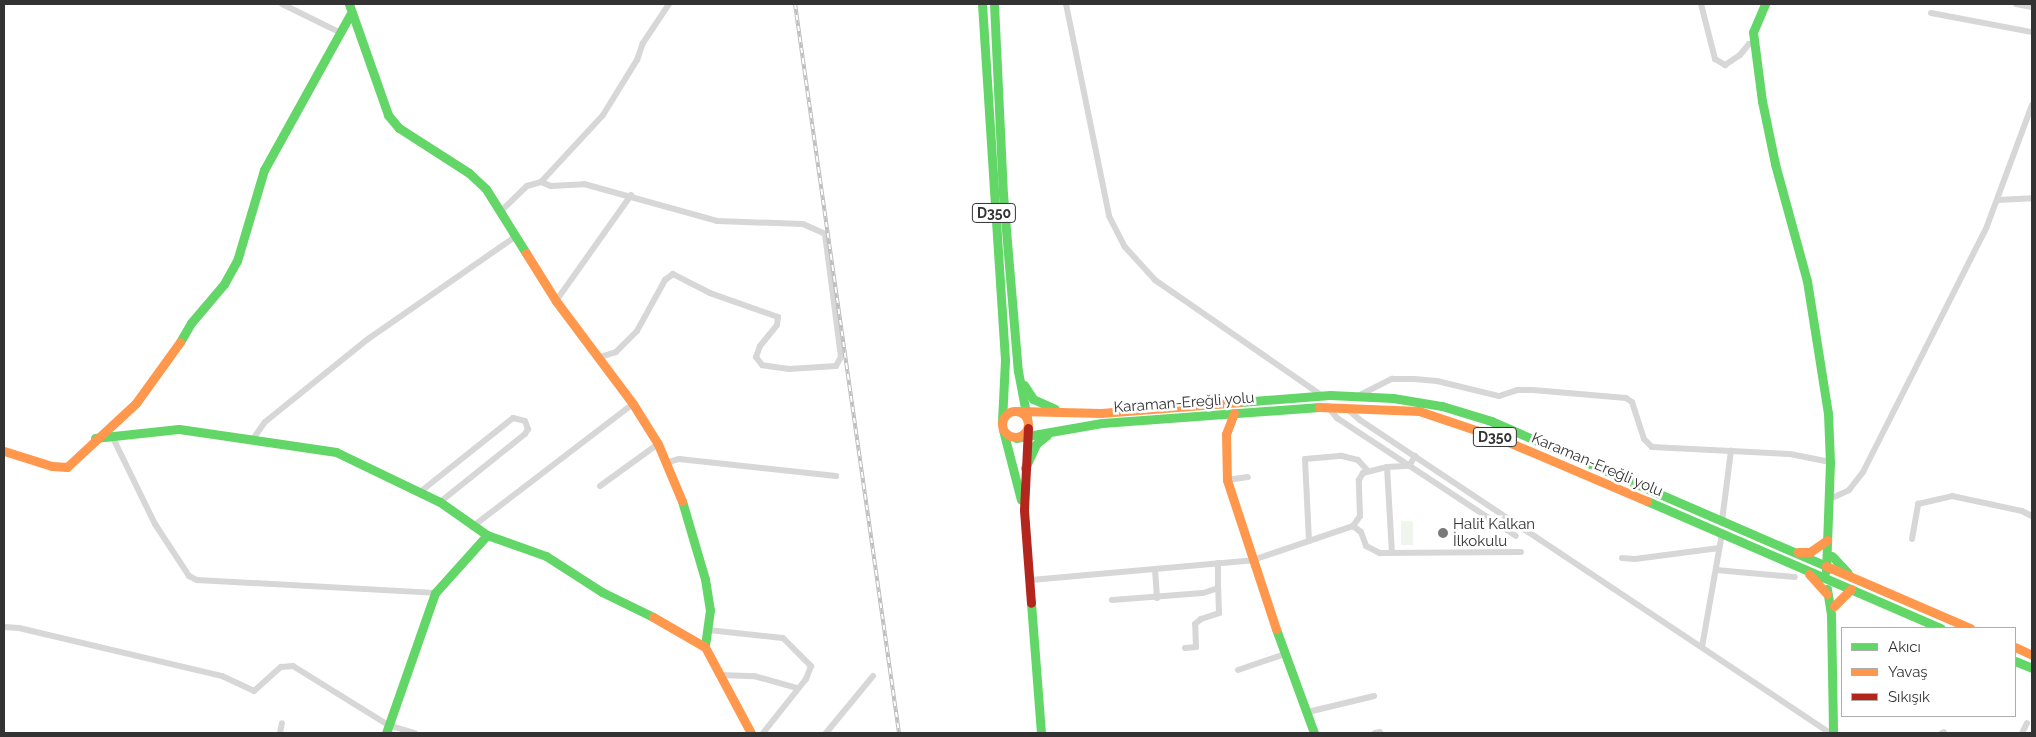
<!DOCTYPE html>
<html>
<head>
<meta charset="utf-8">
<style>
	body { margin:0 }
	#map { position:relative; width:2036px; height:737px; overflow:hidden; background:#fff; font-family:Raleway,sans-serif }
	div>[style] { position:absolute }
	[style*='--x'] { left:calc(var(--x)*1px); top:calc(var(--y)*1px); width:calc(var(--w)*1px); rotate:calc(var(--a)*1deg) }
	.green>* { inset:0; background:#f0f5ed; transform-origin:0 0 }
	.street>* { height:6px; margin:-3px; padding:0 3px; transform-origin:3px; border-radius:3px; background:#d7d7d7 }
	.fast>* { height:9px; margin:-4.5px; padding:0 4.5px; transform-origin:4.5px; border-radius:4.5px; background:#63d668 }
	.slow>* { height:9px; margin:-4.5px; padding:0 4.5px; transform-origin:4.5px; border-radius:4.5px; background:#ff974d }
	.slow>.ring { margin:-4.5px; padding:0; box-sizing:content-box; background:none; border:9px solid #ff974d; border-radius:50% }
	.jam>* { height:9px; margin:-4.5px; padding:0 4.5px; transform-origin:4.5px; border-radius:4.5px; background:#b3261e }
	.rail>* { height:4px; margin-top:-2px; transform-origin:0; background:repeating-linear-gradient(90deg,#fff 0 5.5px,#bebebe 0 11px); box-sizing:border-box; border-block:1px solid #bebebe }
	.dots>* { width:14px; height:14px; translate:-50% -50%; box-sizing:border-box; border:2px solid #fff; border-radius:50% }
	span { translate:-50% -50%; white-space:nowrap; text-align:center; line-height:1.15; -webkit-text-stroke:5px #fff; paint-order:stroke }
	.shield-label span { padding:1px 4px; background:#fff; border:1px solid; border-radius:4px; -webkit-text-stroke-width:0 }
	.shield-label { font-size:14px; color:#333; font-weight:700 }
	.street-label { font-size:15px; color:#333 }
	.poi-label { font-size:15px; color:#333 }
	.left { translate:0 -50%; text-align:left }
	.frame { position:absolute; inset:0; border:5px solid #333; pointer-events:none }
	.legend { position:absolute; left:1841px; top:627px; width:175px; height:90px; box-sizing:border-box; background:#fff; border:1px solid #adadad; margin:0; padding:6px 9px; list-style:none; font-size:15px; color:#333 }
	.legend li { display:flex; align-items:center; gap:10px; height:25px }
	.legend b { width:25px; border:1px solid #adadad }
</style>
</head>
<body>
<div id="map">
	<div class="green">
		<div style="left:1401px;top:521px;width:12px;height:24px"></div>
	</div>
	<div class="street">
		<div style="--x:282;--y:4;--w:66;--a:26.2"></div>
		<div style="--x:1066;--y:4;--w:216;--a:78.5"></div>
		<div style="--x:1109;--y:216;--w:35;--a:63"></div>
		<div style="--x:1125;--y:247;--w:45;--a:47.7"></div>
		<div style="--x:1155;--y:280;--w:202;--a:34.7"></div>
		<div style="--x:1701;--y:4;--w:57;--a:75.7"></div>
		<div style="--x:1715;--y:59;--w:12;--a:31"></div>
		<div style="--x:1725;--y:65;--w:18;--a:-34"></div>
		<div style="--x:1740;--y:55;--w:14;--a:-51"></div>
		<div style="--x:1749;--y:44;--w:4;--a:0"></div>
		<div style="--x:2016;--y:4;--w:16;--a:11"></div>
		<div style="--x:1931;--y:13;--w:103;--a:10.7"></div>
		<div style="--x:541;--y:182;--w:11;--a:22"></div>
		<div style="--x:551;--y:186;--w:33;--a:-3"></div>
		<div style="--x:584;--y:184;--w:138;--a:15.5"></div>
		<div style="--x:717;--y:221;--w:86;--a:2"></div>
		<div style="--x:803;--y:224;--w:24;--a:24"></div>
		<div style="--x:825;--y:234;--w:124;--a:82.6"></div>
		<div style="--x:841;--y:357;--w:10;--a:119"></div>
		<div style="--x:836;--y:366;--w:47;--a:176.3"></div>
		<div style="--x:789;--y:369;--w:27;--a:-172"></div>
		<div style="--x:762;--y:365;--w:10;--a:-127"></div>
		<div style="--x:756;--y:357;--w:12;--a:-70"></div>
		<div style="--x:760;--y:346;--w:27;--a:-51"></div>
		<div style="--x:777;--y:325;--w:8;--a:-83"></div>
		<div style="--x:778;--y:317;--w:72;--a:-160.6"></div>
		<div style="--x:710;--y:293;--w:42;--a:-152.8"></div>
		<div style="--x:673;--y:274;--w:10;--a:143"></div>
		<div style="--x:665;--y:280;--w:58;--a:118.8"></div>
		<div style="--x:637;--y:331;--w:30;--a:135"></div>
		<div style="--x:616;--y:352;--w:20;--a:162"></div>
		<div style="--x:1998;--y:200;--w:34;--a:-3"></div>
		<div style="--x:501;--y:211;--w:36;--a:-44"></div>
		<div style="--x:527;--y:186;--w:15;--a:-16"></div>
		<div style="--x:541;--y:182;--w:91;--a:-47.2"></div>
		<div style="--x:603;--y:115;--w:65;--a:-58.3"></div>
		<div style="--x:637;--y:60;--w:18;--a:-71"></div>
		<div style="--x:643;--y:43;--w:47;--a:-56.3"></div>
		<div style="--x:556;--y:301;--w:130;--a:-54.7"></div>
		<div style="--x:1360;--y:395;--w:36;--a:-27"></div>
		<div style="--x:1392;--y:379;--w:22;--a:0"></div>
		<div style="--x:1414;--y:379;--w:23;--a:5"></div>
		<div style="--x:1437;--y:381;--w:64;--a:13.6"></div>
		<div style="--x:1499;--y:396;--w:19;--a:-18"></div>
		<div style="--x:1517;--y:390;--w:16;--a:0"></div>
		<div style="--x:1533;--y:390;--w:93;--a:4.9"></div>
		<div style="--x:1626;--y:398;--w:7;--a:34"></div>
		<div style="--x:1632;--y:402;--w:39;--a:72"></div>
		<div style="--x:1644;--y:439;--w:11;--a:45"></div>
		<div style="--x:1652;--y:447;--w:138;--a:2.9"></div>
		<div style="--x:1790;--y:454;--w:41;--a:11.3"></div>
		<div style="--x:1327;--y:406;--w:16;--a:50"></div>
		<div style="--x:1337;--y:418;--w:214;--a:33.4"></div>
		<div style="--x:1345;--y:407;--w:20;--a:41"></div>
		<div style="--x:1360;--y:420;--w:565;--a:33.66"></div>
		<div style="--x:113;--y:438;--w:96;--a:64"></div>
		<div style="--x:155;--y:524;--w:62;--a:56.8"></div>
		<div style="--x:189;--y:576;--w:9;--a:27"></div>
		<div style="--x:197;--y:580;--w:238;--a:3.1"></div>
		<div style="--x:253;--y:439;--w:21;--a:-55"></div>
		<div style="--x:265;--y:422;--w:132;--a:-38.9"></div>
		<div style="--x:368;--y:339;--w:180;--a:-34.8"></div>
		<div style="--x:665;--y:463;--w:15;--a:-16"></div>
		<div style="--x:679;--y:459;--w:158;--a:6.2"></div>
		<div style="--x:1387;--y:467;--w:86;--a:86.7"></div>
		<div style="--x:1227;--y:480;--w:21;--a:-8"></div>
		<div style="--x:600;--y:486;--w:72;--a:-35.9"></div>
		<div style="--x:420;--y:492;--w:119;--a:-38.5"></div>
		<div style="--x:513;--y:418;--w:12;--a:14"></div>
		<div style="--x:525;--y:421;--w:9;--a:69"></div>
		<div style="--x:528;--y:429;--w:6;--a:121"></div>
		<div style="--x:525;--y:434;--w:109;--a:141.3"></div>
		<div style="--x:1830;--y:499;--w:21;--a:-25"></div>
		<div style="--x:1849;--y:490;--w:23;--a:-52"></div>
		<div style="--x:1863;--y:472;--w:275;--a:-63.2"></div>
		<div style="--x:1987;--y:226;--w:129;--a:-69.6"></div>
		<div style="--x:1722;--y:521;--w:71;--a:-82.7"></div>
		<div style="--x:1353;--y:526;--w:10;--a:37"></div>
		<div style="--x:1361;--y:532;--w:15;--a:70"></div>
		<div style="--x:1366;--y:546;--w:16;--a:27"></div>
		<div style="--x:1380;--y:553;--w:141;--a:-0.4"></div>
		<div style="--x:472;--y:527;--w:203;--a:-37.4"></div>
		<div style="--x:1912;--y:539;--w:36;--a:-80"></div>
		<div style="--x:1918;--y:504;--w:35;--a:-13"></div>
		<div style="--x:1952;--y:496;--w:72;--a:12.1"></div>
		<div style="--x:2022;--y:511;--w:11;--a:27"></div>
		<div style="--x:1309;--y:541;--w:82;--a:-92.8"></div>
		<div style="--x:1305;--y:459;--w:37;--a:-5"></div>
		<div style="--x:1342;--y:456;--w:16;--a:14"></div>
		<div style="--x:1358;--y:460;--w:13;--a:48"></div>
		<div style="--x:1622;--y:558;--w:13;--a:4"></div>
		<div style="--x:1635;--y:559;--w:85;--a:-7.5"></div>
		<div style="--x:1155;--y:569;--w:29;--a:86"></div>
		<div style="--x:1716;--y:570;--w:79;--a:5.1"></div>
		<div style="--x:1031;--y:580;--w:223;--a:-5.1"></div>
		<div style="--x:1253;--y:560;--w:106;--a:-18.8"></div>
		<div style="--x:1353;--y:526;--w:12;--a:-55"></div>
		<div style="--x:1360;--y:516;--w:36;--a:-92"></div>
		<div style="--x:1359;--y:480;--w:8;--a:-60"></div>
		<div style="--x:1363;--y:473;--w:25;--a:-14"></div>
		<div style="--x:1387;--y:467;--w:22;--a:-3"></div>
		<div style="--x:1409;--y:466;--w:12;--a:-59"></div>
		<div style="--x:1112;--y:600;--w:91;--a:-4.4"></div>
		<div style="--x:1203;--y:593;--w:16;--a:-18"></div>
		<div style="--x:1218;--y:588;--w:25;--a:-90"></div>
		<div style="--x:4;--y:627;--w:15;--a:4"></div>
		<div style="--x:19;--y:628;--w:209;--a:13.3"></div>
		<div style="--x:222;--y:676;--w:35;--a:25"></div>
		<div style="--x:254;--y:691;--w:36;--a:-42"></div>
		<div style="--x:281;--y:667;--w:12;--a:-5"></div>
		<div style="--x:293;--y:666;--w:112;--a:31.8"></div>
		<div style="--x:388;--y:725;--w:28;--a:17"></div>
		<div style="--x:708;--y:630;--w:75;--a:6.1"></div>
		<div style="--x:783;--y:638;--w:40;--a:45"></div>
		<div style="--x:811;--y:666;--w:14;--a:111"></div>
		<div style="--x:806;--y:679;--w:69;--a:128.5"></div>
		<div style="--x:1702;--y:647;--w:116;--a:-80"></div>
		<div style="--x:1185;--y:648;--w:11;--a:-5"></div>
		<div style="--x:1196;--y:647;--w:23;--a:-92"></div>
		<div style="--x:1195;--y:624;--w:8;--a:-40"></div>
		<div style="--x:1201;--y:619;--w:19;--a:-18"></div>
		<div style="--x:1219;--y:613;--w:25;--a:-92"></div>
		<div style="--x:1238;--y:670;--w:50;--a:-18.8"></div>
		<div style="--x:720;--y:675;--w:34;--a:2"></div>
		<div style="--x:754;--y:676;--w:45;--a:15.6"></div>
		<div style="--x:1308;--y:712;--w:68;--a:-13.6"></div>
		<div style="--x:280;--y:733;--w:10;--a:-79"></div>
		<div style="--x:826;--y:733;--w:74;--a:-50.5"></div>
		<div style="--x:1375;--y:733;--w:5;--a:-11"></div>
		<div style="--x:1942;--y:733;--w:2;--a:-27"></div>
		<div style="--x:2022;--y:733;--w:11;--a:-63"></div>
	</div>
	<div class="fast">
		<div style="--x:349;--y:4;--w:118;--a:70.6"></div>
		<div style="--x:388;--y:115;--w:17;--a:50"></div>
		<div style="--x:399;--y:128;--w:83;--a:32.7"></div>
		<div style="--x:469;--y:173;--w:23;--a:43"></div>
		<div style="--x:486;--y:189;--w:75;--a:58"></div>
		<div style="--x:982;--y:4;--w:357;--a:86.3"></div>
		<div style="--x:1005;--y:360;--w:62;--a:92.8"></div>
		<div style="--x:994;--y:4;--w:190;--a:87.3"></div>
		<div style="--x:1003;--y:194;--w:178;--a:85.2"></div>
		<div style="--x:1018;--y:371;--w:48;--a:79.2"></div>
		<div style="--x:1765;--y:4;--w:30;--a:113"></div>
		<div style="--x:1753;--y:32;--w:70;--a:82.6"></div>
		<div style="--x:1762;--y:101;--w:64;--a:78.3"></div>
		<div style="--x:1775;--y:164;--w:121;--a:74.7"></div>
		<div style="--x:1807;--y:281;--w:134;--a:81"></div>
		<div style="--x:1828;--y:413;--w:49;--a:87.7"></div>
		<div style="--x:1830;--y:462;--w:109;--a:92.1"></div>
		<div style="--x:180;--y:342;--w:22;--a:-60"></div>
		<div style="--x:191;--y:323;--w:51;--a:-49.8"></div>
		<div style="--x:224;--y:284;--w:26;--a:-61"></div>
		<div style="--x:237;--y:261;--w:95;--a:-73.5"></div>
		<div style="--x:264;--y:170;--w:177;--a:-61"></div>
		<div style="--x:1024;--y:385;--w:17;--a:57"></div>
		<div style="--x:1033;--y:399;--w:24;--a:24"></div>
		<div style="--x:1241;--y:402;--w:89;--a:-4.5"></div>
		<div style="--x:1330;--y:395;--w:63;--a:2.7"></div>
		<div style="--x:1393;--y:398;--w:50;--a:9.3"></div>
		<div style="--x:1442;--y:406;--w:51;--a:17"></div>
		<div style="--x:1491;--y:421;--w:365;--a:23.4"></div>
		<div style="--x:1003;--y:430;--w:72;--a:75.6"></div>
		<div style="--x:95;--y:438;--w:84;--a:-6.1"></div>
		<div style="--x:179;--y:429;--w:159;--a:8.3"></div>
		<div style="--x:336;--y:452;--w:115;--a:25.7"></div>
		<div style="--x:440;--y:502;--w:57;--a:35.1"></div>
		<div style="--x:487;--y:535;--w:63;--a:19.6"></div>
		<div style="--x:546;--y:556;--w:67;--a:32.7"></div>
		<div style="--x:602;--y:592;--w:57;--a:26.1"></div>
		<div style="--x:1016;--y:438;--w:87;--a:-9.9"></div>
		<div style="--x:1102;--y:423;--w:218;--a:-4.2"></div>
		<div style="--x:1025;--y:468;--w:26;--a:-65"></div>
		<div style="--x:1036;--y:444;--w:14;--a:-39"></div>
		<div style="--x:682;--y:501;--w:81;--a:73.6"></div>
		<div style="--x:705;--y:579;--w:31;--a:81"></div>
		<div style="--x:710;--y:610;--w:37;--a:98"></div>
		<div style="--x:1647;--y:501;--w:320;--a:23.4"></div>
		<div style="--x:1832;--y:556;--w:23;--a:47"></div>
		<div style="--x:1827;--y:589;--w:26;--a:81"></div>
		<div style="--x:1831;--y:615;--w:118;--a:89"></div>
		<div style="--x:1031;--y:603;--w:130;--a:85.6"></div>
		<div style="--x:1276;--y:629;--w:111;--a:69.9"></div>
		<div style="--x:2015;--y:661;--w:18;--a:22"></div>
		<div style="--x:386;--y:733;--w:148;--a:-70.7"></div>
		<div style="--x:435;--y:593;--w:78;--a:-48.1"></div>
	</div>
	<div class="slow">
		<div style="--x:526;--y:253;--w:57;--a:58"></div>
		<div style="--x:556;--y:301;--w:129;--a:53.2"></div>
		<div style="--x:633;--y:404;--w:47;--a:58"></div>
		<div style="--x:658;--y:444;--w:62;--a:67.2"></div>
		<div style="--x:1319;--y:407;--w:100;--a:2.3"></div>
		<div style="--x:1419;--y:411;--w:84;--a:18.6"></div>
		<div style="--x:1499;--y:438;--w:161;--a:23.1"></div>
		<div class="ring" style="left:1002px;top:411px;width:17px;height:17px"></div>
		<div style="--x:1019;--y:411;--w:82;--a:1.4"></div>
		<div style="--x:1101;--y:413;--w:140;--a:-4.5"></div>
		<div style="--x:1234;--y:413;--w:22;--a:111"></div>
		<div style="--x:1226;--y:434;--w:46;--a:88.8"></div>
		<div style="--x:1227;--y:480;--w:157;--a:71.8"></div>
		<div style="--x:4;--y:451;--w:50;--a:17.4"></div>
		<div style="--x:52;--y:466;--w:15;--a:4"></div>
		<div style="--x:67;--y:467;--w:94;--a:-42.8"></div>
		<div style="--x:136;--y:403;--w:75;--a:-54.2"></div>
		<div style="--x:1798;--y:552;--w:12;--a:0"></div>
		<div style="--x:1810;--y:552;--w:21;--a:-35"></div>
		<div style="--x:1826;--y:566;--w:157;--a:23.3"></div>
		<div style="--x:1809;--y:574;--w:27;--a:48"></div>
		<div style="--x:1834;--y:606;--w:24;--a:-45"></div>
		<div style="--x:653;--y:617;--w:60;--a:30"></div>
		<div style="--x:705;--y:647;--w:98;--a:61.9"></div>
		<div style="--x:2015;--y:647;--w:19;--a:25"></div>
	</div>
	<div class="jam">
		<div style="--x:1028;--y:428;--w:82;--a:92.8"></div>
		<div style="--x:1024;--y:510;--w:93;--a:85.7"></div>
	</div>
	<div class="rail">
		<div style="--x:795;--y:4;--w:736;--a:81.88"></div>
	</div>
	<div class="dots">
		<div style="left:1443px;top:533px;background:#7a7a7a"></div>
	</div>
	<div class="shield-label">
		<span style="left:994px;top:213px">D350</span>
		<span style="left:1495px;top:437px">D350</span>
	</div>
	<div class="street-label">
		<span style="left:1184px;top:403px;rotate:-4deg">Karaman-Ereğli yolu</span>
		<span style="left:1597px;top:465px;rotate:23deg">Karaman-Ereğli yolu</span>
	</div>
	<div class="poi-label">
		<span class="left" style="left:1453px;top:533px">Halit Kalkan<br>İlkokulu</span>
	</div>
	<div class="frame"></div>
	<ul class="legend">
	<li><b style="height:6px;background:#63d668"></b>Akıcı</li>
	<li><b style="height:6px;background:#ff974d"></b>Yavaş</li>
	<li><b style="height:6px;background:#b3261e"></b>Sıkışık</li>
	</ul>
</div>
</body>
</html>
